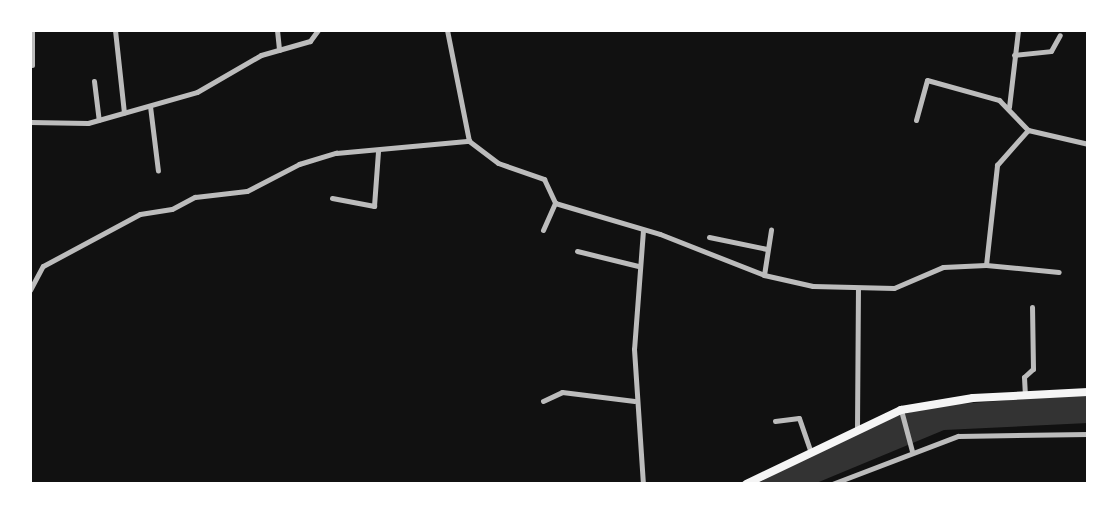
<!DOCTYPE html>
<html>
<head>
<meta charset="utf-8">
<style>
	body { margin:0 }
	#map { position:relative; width:1118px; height:514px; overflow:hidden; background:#111; font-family:Karla,sans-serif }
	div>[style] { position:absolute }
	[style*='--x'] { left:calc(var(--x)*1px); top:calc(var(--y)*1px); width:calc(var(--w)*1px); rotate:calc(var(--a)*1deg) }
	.water>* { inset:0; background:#333 }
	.minor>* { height:5px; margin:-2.5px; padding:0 2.5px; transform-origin:2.5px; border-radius:2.5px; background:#bcbcbc }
	.secondary>* { height:8px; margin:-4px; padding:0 4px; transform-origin:4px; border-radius:4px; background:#f5f5f5 }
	span { translate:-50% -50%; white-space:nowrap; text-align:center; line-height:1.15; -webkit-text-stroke:6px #fff; paint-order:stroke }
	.frame { position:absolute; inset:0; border:32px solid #fff; pointer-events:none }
</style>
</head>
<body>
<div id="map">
	<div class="water">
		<div style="clip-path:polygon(1088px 394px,1088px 423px,944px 430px,814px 484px,756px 484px,880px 421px,932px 406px)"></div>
	</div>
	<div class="minor">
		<div style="--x:32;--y:30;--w:35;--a:90"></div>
		<div style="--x:115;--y:30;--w:83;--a:83.8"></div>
		<div style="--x:277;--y:30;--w:20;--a:84"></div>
		<div style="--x:447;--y:30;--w:113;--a:78.8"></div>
		<div style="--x:469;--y:141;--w:36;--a:37"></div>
		<div style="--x:498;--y:163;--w:49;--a:19.2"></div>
		<div style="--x:544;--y:179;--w:26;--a:65"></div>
		<div style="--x:1014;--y:55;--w:37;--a:-6"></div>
		<div style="--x:1051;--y:51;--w:18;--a:-61"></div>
		<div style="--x:94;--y:81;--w:39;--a:83"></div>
		<div style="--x:150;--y:106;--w:65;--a:83"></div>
		<div style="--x:1009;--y:107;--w:78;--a:-83.3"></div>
		<div style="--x:916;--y:120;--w:41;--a:-74.6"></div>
		<div style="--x:927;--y:80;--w:75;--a:15.5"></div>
		<div style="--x:999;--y:100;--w:42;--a:46"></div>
		<div style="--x:30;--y:122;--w:58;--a:1"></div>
		<div style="--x:88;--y:123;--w:113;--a:-15.9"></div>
		<div style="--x:197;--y:92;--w:74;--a:-30"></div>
		<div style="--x:261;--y:55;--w:51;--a:-15.9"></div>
		<div style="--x:310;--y:41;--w:14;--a:-54"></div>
		<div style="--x:332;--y:198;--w:43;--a:10.8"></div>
		<div style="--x:374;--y:206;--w:55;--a:-85.8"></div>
		<div style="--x:543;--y:230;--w:30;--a:-66"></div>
		<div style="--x:555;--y:203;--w:109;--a:16.4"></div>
		<div style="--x:660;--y:234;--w:112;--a:21.5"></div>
		<div style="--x:764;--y:275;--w:50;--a:12.7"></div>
		<div style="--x:813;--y:286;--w:81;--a:1.4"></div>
		<div style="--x:894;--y:288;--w:53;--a:-23.2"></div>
		<div style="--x:943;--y:267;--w:43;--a:-2.7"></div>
		<div style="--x:986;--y:265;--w:101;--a:-83.7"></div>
		<div style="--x:997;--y:165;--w:47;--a:-48.5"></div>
		<div style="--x:1028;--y:130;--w:62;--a:13.1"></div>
		<div style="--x:643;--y:230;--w:119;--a:94.3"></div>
		<div style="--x:634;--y:349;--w:135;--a:86.2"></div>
		<div style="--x:709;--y:237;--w:59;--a:11.7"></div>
		<div style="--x:577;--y:251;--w:63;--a:13.8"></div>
		<div style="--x:986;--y:265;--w:73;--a:5.5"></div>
		<div style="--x:764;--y:275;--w:46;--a:-81.2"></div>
		<div style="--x:30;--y:290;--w:27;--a:-62"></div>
		<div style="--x:43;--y:266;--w:110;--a:-28.2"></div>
		<div style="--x:140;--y:214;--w:32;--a:-9"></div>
		<div style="--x:172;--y:209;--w:26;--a:-28"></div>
		<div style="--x:195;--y:197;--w:52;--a:-6.6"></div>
		<div style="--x:247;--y:191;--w:59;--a:-27.4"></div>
		<div style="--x:299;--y:164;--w:39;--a:-17"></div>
		<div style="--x:336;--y:153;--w:134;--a:-5.2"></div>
		<div style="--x:1025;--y:396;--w:19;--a:-93"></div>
		<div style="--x:1024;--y:377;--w:12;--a:-42"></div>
		<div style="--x:1033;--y:369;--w:62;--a:-90.9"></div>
		<div style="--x:543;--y:401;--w:21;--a:-25"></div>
		<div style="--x:562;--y:392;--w:73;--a:7.1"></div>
		<div style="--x:901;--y:410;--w:42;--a:75"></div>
		<div style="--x:775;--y:421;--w:24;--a:-7"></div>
		<div style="--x:799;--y:418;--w:36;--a:71"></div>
		<div style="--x:857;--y:428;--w:139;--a:-89.6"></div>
		<div style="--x:832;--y:484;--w:135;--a:-20.9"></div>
		<div style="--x:958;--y:436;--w:130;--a:-0.9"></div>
	</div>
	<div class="secondary">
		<div style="--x:746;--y:484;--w:172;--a:-25.5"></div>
		<div style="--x:901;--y:410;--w:73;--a:-9.5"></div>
		<div style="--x:973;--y:398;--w:115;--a:-3"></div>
	</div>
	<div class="frame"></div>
</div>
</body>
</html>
